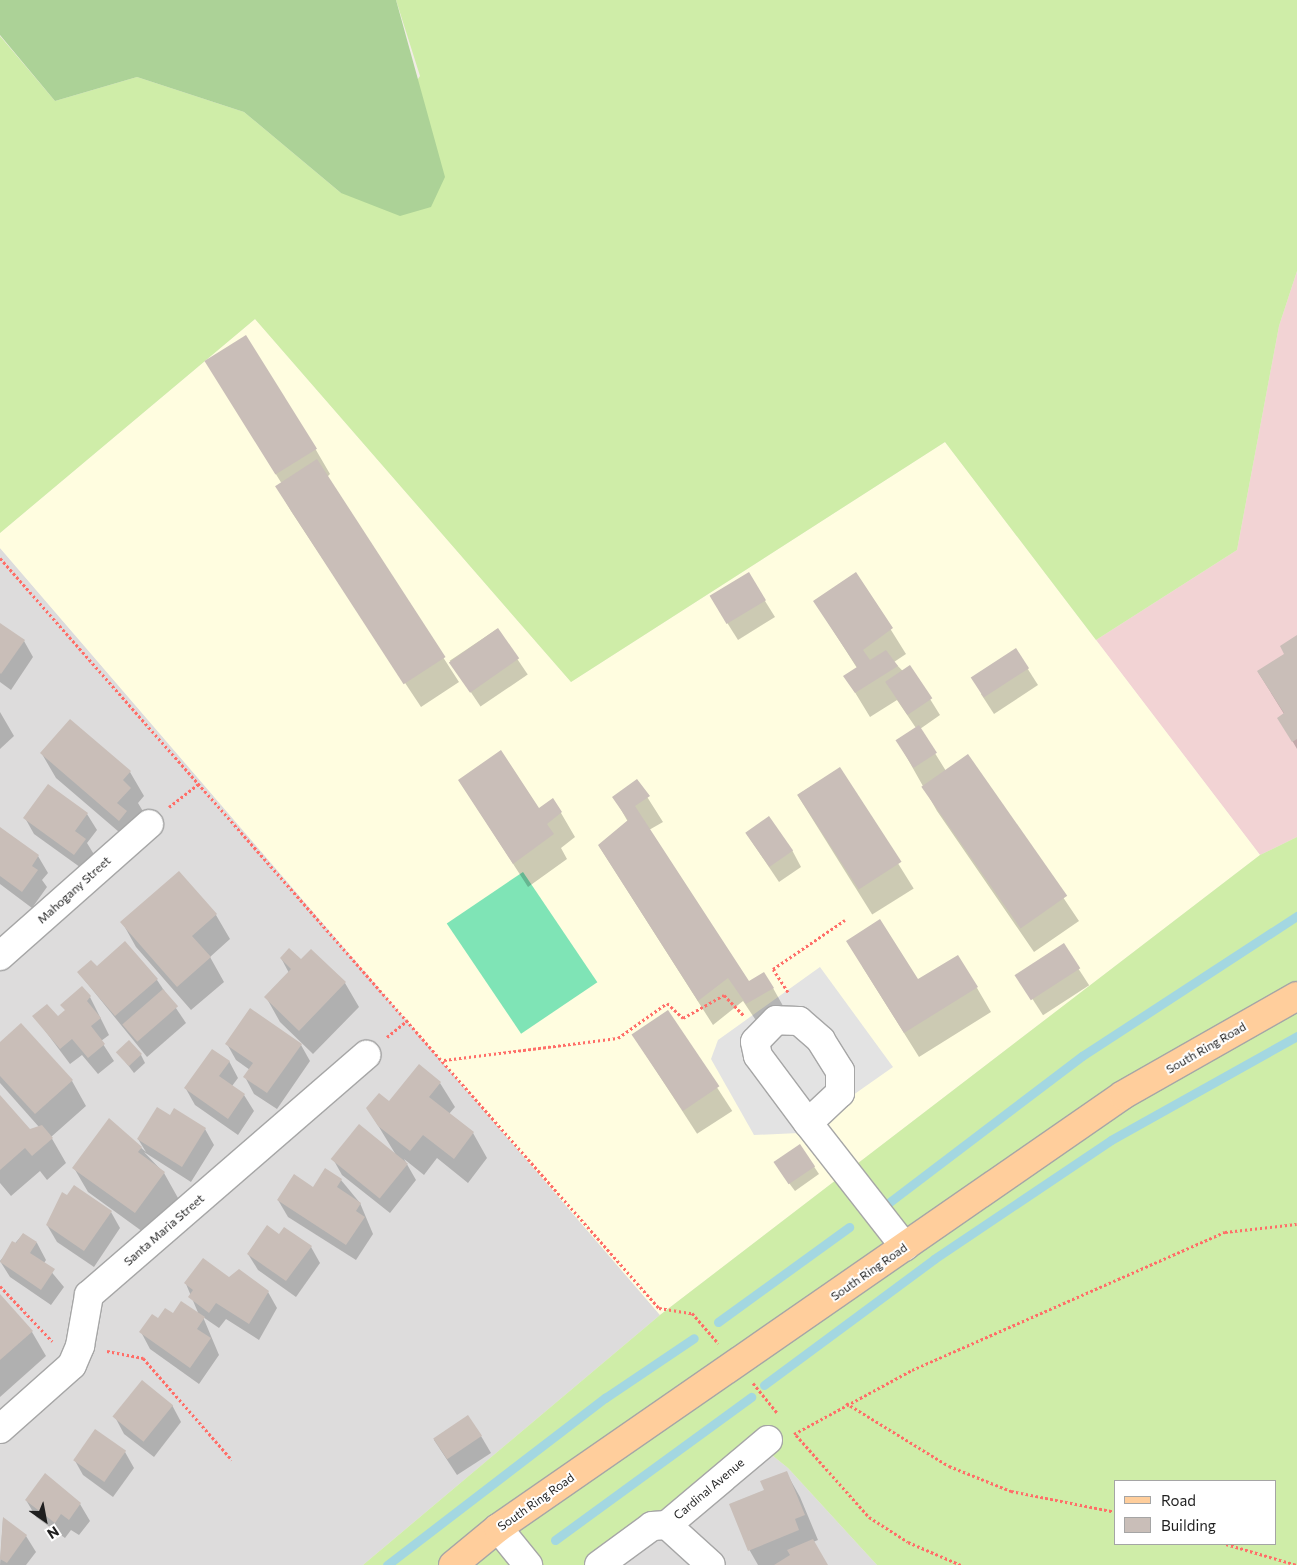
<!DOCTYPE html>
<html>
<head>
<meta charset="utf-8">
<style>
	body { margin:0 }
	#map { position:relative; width:1297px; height:1565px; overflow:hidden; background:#f1ece5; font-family:Commissioner,sans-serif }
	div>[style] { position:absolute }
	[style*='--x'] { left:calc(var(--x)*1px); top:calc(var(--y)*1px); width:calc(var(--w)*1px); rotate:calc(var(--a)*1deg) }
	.residential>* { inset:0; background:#dddcdc }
	.commercial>* { inset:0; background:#f2d3d4 }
	.education>* { inset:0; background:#fffde0 }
	.grass>* { inset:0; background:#cfeda8 }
	.forest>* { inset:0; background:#acd297 }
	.pitch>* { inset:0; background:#7fe4b6; transform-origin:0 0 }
	.parking>* { inset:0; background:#e3e3e3 }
	.shadow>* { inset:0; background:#0003; transform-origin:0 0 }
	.stream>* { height:9px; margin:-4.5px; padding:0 4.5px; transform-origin:4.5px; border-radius:4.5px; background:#a3d7e1 }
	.building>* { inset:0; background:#c9beb8; transform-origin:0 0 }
	.path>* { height:3px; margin-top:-1.5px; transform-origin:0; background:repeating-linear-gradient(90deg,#ff6e68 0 2.5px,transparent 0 5px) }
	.roads { filter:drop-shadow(1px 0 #a6a6a6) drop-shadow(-1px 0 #a6a6a6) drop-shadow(0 1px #a6a6a6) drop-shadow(0 -1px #a6a6a6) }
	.minor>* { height:28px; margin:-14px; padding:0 14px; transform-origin:14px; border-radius:14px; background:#fff }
	.major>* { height:28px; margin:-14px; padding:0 14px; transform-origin:14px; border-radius:14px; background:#ffce9c }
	span { translate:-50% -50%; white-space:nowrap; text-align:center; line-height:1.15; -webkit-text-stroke:4px #fff; paint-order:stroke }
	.street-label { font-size:12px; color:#1f1f1f }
	.legend { position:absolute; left:1114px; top:1480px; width:162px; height:65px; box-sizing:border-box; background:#fff; border:1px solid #a5a5a5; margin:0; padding:6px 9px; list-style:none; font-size:15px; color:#1f1f1f }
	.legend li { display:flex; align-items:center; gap:10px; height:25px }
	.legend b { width:25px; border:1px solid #a5a5a5 }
	.north { position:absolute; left:20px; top:1495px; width:50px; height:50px; -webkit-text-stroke:4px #fff; paint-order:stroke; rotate:147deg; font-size:14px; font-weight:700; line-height:20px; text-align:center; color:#1f1f1f }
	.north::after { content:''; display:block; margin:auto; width:18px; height:22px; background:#1f1f1f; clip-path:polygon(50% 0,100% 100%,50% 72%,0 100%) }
</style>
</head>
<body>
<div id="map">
	<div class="residential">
		<div style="clip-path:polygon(0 548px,660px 1315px,363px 1565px,0 1565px)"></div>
		<div style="clip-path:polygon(757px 1443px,788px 1468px,877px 1565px,614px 1565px)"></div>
	</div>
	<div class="commercial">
		<div style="clip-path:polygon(1297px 271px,1297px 837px,1260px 855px,1096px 640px,1237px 550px,1279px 326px)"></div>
	</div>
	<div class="education">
		<div style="clip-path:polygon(255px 319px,571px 682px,945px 442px,1260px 855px,660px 1315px,0 548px,0 533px)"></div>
	</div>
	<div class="grass">
		<div style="clip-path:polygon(396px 0,1297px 0,1297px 271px,1279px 326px,1237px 550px,1096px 640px,945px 442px,571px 682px,255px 319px,0 533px,0 36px,55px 101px,137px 77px,244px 112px,341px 193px,420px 76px)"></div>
		<div style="clip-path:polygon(evenodd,1297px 837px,1297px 1565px,877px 1565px,788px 1468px,757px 1443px,614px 1565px,363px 1565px,660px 1315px,1260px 855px,1297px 837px,1116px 1481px,1276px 1481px,1276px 1544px,1116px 1544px,1116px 1481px)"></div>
	</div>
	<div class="forest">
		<div style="clip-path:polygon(0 0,396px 0,445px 177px,431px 207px,400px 216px,341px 193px,244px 112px,137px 77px,55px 101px,0 35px)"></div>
	</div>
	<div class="pitch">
		<div style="left:523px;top:872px;width:133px;height:92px;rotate:56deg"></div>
	</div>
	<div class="parking">
		<div style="clip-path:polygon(820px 967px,893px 1067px,799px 1133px,754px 1135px,711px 1059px,718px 1040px)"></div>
	</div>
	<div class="shadow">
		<div style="clip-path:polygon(246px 337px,316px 450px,330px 474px,327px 477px,459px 682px,421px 707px,291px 511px,277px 487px,282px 484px,221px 386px)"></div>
		<div style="clip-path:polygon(748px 574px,775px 617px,738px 640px,721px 613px)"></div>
		<div style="clip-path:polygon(856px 574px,906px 654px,894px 662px,930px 699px,940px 715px,920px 729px,946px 771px,968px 756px,1079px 921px,1034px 952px,937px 811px,897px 740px,916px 728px,897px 700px,870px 717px,845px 676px,857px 668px,815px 602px)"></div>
		<div style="clip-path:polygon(0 624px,24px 641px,33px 657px,11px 690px,0 682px)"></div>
		<div style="left:497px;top:629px;width:55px;height:57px;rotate:56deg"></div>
		<div style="clip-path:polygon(1297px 636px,1297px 749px,1279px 718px,1284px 714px,1258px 672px,1286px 654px)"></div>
		<div style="clip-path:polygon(1015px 649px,1038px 685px,994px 714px,981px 694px)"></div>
		<div style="clip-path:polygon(0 712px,14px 736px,0 749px)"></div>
		<div style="clip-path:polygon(42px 754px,130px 772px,144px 796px,138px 803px,144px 813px,133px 844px,56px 778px)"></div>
		<div style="left:839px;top:769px;width:141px;height:49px;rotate:58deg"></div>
		<div style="clip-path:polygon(459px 780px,538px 810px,561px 813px,575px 837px,561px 848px,567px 859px,528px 887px)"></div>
		<div style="clip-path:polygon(637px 781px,663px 822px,649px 830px,748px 983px,773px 988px,787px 1013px,761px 1028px,743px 1001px,713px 1025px,599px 846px,628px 822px,614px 797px)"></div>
		<div style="clip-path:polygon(87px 814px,97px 830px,87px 843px,95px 856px,84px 870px,34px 834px,25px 818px)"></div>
		<div style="clip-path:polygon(0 829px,38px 856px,48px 873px,42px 880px,47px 887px,32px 908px,0 884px)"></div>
		<div style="clip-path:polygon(746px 833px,792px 850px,801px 867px,779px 882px)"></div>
		<div style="clip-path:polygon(216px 915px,230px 939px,210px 957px,224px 982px,191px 1010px,136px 947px,122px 922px)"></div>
		<div style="left:1063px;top:945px;width:48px;height:55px;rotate:57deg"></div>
		<div style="clip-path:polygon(281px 958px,301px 961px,345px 983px,359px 1007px,313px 1054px,280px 1022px,266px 997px,289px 973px)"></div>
		<div style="clip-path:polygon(862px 966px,917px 981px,977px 988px,991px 1012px,919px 1057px)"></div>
		<div style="clip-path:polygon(97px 968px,157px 980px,186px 1023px,147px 1057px,78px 972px)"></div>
		<div style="clip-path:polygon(90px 997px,109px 1035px,101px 1041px,114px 1061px,98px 1074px,82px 1055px,70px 1064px,34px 1016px,58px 1018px,66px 1011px,62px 1005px)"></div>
		<div style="left:668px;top:1012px;width:118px;height:42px;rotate:57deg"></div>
		<div style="clip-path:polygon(21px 1025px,72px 1081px,86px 1106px,51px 1137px,66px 1163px,47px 1180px,40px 1171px,11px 1196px,0 1183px,0 1097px,29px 1130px,39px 1127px,0 1083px,0 1044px)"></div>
		<div style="clip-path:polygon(227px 1044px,301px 1045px,310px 1061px,277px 1109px,254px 1094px,245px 1077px,250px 1070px,236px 1060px)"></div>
		<div style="clip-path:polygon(118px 1052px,141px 1055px,145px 1063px,134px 1073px)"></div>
		<div style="clip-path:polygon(229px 1061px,238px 1078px,232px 1086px,244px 1095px,254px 1111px,238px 1135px,195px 1105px,186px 1089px)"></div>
		<div style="clip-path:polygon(440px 1083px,455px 1107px,449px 1114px,473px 1133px,487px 1158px,468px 1183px,437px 1158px,424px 1175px,404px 1159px,416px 1180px,390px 1213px,342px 1175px,333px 1159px,396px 1155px,368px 1109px)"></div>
		<div style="clip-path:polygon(109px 1120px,146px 1152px,138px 1139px,205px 1129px,214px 1145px,191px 1182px,144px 1152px,164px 1173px,178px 1198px,150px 1237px,88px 1192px,74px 1168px)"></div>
		<div style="clip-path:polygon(800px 1146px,819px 1174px,795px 1191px,780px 1171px)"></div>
		<div style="clip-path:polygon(341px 1180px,360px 1203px,373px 1234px,356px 1260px,288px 1217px,278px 1200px)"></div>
		<div style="clip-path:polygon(111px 1212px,120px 1228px,94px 1267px,57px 1242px,47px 1225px)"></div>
		<div style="clip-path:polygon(23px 1234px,37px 1243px,46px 1260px,44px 1263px,64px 1287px,51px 1305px,10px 1277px,0 1261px)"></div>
		<div style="clip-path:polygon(279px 1236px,311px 1247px,320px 1263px,296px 1297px,258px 1270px,248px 1254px)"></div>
		<div style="clip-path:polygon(229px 1279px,268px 1292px,277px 1308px,259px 1340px,226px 1319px,219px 1328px,203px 1317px,219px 1355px,199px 1384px,150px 1349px,141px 1332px,173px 1315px,199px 1315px,186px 1284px)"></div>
		<div style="clip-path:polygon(0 1296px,32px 1332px,46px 1356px,0 1397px)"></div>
		<div style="clip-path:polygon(172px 1405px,181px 1422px,154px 1457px,124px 1434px,115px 1417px)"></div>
		<div style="clip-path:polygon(481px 1436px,491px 1453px,457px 1475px,434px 1440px)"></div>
		<div style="clip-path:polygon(125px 1452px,134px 1468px,113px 1497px,83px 1475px,74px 1459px)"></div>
		<div style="clip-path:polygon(786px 1472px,800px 1497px,818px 1540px,813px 1542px,826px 1565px,758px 1565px,750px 1551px,731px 1505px,765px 1491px)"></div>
		<div style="clip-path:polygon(46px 1475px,80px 1504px,90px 1521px,79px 1535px,71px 1530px,65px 1538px,36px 1517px,26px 1500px)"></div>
		<div style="clip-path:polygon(3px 1519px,26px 1536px,36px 1552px,26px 1565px,0 1565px)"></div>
	</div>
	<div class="stream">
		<div style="--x:887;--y:1204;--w:245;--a:-37.2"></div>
		<div style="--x:1082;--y:1056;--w:257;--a:-33.1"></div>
		<div style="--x:718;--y:1322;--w:162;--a:-35.9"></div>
		<div style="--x:764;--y:1385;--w:212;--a:-36.5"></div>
		<div style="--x:934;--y:1259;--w:213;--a:-33.9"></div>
		<div style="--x:1111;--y:1140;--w:213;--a:-29.2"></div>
		<div style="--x:555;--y:1540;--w:243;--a:-36.1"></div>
		<div style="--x:387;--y:1565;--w:275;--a:-37.5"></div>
		<div style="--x:605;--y:1398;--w:107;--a:-34"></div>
	</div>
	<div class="building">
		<div style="left:246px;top:335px;width:134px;height:49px;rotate:58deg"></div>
		<div style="left:317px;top:459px;width:236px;height:50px;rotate:57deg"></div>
		<div style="left:749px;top:572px;width:33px;height:46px;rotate:59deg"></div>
		<div style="clip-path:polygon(856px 572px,893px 628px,863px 650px,870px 660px,886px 650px,898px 666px,855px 693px,843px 676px,857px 667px,813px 601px)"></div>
		<div style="clip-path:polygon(0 623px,25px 640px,1px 674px,0 673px)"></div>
		<div style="left:498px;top:628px;width:37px;height:60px;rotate:55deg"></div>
		<div style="clip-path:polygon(1297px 635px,1297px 739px,1292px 742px,1277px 718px,1284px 713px,1257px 671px,1284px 654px,1280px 646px)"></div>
		<div style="left:1016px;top:648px;width:24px;height:54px;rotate:57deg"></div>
		<div style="left:910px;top:665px;width:40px;height:30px;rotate:56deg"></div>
		<div style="clip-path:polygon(70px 719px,131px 771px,123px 780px,131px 788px,117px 803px,127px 811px,119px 821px,40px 753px)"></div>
		<div style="left:919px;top:725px;width:33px;height:28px;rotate:57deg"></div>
		<div style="clip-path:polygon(501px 750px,539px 808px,553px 798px,562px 812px,547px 824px,554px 834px,513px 864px,458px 780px)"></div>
		<div style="left:968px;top:754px;width:173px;height:57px;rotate:55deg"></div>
		<div style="left:840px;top:767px;width:113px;height:51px;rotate:57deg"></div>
		<div style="clip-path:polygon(637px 779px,650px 796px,635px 806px,749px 981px,764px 972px,774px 988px,746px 1004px,728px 978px,698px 1001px,598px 845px,628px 820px,612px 797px)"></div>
		<div style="clip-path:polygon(48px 784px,88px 813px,75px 831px,86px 839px,74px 855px,23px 818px)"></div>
		<div style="left:769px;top:816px;width:42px;height:29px;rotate:55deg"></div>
		<div style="clip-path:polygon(0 827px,39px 855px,32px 866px,38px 870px,22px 892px,0 876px)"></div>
		<div style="clip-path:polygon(179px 871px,217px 914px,192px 936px,211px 957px,177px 987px,120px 922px)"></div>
		<div style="clip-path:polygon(880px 919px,918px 979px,958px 955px,978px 987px,904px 1033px,846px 941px)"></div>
		<div style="clip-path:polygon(125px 941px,158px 979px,115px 1016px,77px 972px,91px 960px,97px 966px)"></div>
		<div style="left:1064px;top:943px;width:30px;height:59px;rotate:57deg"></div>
		<div style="clip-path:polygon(289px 948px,301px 959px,311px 949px,346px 982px,299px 1031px,264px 997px,291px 969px,280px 958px)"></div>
		<div style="clip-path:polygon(82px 986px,91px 996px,87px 1001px,101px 1018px,91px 1026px,105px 1044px,88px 1058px,72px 1039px,60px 1049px,32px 1016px,47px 1004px,58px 1016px,65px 1010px,60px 1005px)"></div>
		<div style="left:163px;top:989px;width:23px;height:54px;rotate:49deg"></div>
		<div style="clip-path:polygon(250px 1008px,302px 1044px,267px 1093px,243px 1077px,253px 1063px,225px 1044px)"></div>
		<div style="left:668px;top:1010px;width:92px;height:44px;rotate:56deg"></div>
		<div style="clip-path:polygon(21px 1023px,73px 1080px,35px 1114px,0 1076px,0 1042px)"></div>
		<div style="left:129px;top:1040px;width:19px;height:18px;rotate:47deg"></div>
		<div style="clip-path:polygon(212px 1049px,230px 1061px,219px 1076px,245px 1094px,228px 1119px,184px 1088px)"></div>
		<div style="clip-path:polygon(419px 1064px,441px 1082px,429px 1097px,474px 1132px,454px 1159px,423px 1135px,410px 1151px,378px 1126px,366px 1108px,379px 1093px,389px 1101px)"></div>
		<div style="clip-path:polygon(0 1095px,30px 1129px,42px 1125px,53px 1138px,32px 1156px,25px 1148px,0 1170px)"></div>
		<div style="clip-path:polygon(157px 1107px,170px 1115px,174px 1108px,206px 1128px,182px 1167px,137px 1139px)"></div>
		<div style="clip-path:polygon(109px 1118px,142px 1147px,138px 1152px,165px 1172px,135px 1213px,72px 1168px)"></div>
		<div style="left:359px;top:1124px;width:63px;height:45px;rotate:39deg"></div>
		<div style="left:800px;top:1144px;width:27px;height:32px;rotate:56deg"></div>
		<div style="clip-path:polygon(325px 1168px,342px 1179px,337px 1187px,361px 1203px,356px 1211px,365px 1217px,346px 1245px,277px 1200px,294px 1174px,313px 1187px)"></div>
		<div style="clip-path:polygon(74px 1185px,112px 1211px,84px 1251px,46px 1225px,62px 1192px,67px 1195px)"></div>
		<div style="clip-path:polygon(267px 1225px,279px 1234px,284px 1227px,312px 1246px,286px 1281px,247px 1254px)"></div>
		<div style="clip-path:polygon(23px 1233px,37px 1242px,30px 1253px,55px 1269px,41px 1290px,0 1262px,12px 1241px,16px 1243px)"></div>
		<div style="clip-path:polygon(203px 1258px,229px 1277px,239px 1269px,269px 1291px,249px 1324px,216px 1303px,209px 1313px,188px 1297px,193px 1290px,184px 1283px)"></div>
		<div style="clip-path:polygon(0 1294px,33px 1331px,0 1360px)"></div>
		<div style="clip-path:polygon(181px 1301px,205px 1317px,197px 1329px,211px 1338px,190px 1368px,139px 1332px,152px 1314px,158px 1318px,165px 1308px,173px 1313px)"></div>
		<div style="left:142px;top:1380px;width:40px;height:47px;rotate:39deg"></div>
		<div style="left:468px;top:1415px;width:25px;height:42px;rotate:56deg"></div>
		<div style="left:95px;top:1429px;width:38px;height:38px;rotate:35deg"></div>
		<div style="clip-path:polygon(787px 1471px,805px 1515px,795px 1519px,799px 1530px,748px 1551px,729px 1504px,764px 1490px,760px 1481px)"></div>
		<div style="clip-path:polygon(45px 1473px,81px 1503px,69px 1520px,61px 1514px,55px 1523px,25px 1500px)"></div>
		<div style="clip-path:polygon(3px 1517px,27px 1535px,7px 1563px,0 1559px)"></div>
		<div style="clip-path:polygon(813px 1539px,828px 1565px,774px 1565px,790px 1555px,787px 1550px)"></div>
	</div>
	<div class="path">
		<div style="--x:0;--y:558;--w:998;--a:48.7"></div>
		<div style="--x:659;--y:1308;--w:33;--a:9"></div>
		<div style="--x:692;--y:1313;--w:40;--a:49"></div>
		<div style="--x:169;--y:807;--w:37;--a:-38"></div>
		<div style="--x:788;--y:992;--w:27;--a:-123"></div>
		<div style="--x:773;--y:969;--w:87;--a:-34.2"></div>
		<div style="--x:387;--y:1037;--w:27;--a:-39"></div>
		<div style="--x:444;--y:1060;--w:175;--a:-7.2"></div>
		<div style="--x:618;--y:1038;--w:60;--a:-35.5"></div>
		<div style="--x:667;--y:1003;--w:22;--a:43"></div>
		<div style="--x:683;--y:1018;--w:47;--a:-29.3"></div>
		<div style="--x:724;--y:995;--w:28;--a:46"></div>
		<div style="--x:0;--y:1286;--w:76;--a:46.6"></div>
		<div style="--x:107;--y:1351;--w:37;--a:11"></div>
		<div style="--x:143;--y:1358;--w:135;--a:48.9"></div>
		<div style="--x:753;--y:1383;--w:38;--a:51"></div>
		<div style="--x:846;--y:1403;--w:121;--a:31.5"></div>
		<div style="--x:949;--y:1466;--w:67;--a:22"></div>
		<div style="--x:1011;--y:1491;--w:107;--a:11.3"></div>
		<div style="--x:794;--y:1434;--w:134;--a:-28.5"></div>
		<div style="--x:912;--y:1370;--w:342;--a:-23.8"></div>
		<div style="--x:1225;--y:1232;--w:72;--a:-6.3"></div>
		<div style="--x:796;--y:1435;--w:110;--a:48.3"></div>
		<div style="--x:869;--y:1517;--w:46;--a:32.7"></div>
		<div style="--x:908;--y:1542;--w:58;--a:23.5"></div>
		<div style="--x:1226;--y:1544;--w:74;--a:16.5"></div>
	</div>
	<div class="roads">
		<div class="minor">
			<div style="--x:0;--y:956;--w:199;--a:-41.5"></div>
			<div style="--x:808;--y:1123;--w:44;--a:-43.2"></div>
			<div style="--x:840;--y:1093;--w:22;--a:-90"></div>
			<div style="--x:840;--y:1071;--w:36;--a:-122"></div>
			<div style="--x:821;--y:1040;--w:29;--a:-139"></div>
			<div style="--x:799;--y:1021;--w:23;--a:-178"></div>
			<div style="--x:776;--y:1020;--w:30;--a:134"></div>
			<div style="--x:755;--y:1042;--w:14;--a:78"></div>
			<div style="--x:758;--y:1056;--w:84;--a:53.3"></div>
			<div style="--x:808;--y:1123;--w:157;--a:52"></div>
			<div style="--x:0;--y:1429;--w:96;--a:-41.6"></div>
			<div style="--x:72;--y:1365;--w:21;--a:-67"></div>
			<div style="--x:80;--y:1346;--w:52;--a:-80"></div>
			<div style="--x:89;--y:1295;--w:367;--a:-40.9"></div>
			<div style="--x:667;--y:1525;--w:59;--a:42.3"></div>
			<div style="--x:498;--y:1528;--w:48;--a:51"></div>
			<div style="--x:599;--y:1565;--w:66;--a:-36.3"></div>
			<div style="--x:652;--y:1526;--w:15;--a:-4"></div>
			<div style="--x:667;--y:1525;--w:132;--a:-40.1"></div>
		</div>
		<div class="major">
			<div style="--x:453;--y:1565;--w:58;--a:-39.4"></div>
			<div style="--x:498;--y:1528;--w:760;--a:-34.71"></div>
			<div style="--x:1123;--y:1095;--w:200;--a:-29.6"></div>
		</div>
	</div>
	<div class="street-label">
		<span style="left:74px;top:890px;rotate:-42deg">Mahogany Street</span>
		<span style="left:1206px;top:1048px;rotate:-30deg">South Ring Road</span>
		<span style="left:164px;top:1230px;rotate:-41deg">Santa Maria Street</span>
		<span style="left:869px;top:1272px;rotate:-35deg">South Ring Road</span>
		<span style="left:709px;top:1489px;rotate:-40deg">Cardinal Avenue</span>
		<span style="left:536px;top:1502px;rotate:-35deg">South Ring Road</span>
	</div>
	<ul class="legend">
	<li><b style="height:6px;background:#ffce9c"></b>Road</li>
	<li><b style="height:14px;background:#c9beb8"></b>Building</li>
	</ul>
	<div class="north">N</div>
</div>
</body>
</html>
